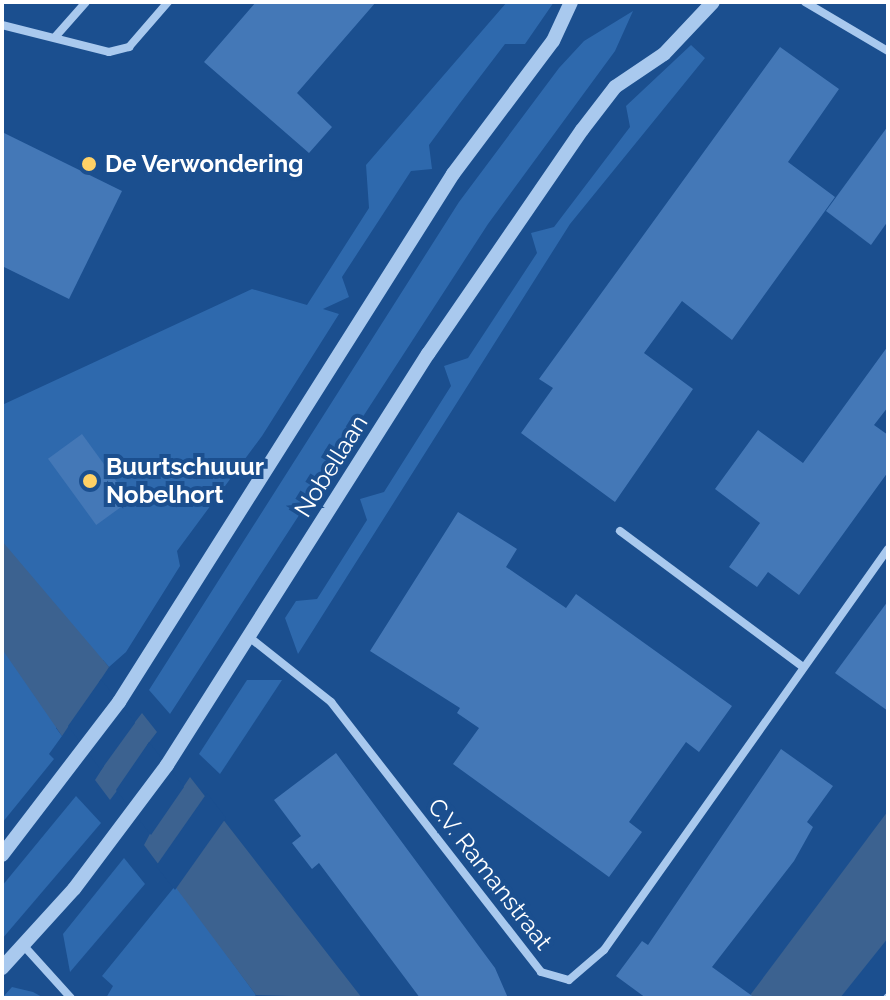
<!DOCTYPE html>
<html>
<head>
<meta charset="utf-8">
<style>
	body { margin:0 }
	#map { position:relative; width:890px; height:1000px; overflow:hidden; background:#1b4f8f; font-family:Raleway,sans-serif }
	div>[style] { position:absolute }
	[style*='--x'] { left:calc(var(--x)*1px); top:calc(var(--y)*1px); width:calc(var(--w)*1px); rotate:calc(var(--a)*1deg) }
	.green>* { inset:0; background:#2e69ad }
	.water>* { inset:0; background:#3c6290 }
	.pier>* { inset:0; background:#1b4f8f }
	.building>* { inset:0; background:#4478b7; transform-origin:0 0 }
	.minor>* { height:8px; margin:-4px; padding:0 4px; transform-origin:4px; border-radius:4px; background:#a9c9ee }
	.tertiary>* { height:14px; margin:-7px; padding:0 7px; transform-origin:7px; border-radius:7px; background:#a9c9ee }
	.dots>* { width:22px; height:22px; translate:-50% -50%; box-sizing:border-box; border:4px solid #1b4f8f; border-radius:50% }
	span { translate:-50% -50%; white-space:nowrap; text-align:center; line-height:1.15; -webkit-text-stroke:8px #1b4f8f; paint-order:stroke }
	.poi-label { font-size:24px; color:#fff; font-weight:700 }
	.left { translate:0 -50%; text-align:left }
	.street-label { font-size:24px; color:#fff }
	.frame { position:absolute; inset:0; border:4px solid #fff; pointer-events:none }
</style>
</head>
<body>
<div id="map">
	<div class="green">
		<div style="clip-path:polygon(507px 2px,554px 2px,525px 44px,505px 44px,460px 103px,429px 145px,432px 169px,411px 171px,342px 277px,349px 297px,323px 309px,339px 314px,262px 436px,177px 551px,180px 566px,126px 652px,109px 667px,103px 660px,56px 728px,62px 736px,49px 754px,54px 759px,2px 823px,2px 405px,252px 289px,307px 305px,369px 208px,366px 165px)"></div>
		<div style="clip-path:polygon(633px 11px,615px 51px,488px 224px,170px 714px,149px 690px,459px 202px,559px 68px,584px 41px)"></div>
		<div style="clip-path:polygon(691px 45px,705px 58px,570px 224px,298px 654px,285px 618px,296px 601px,317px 599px,367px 520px,360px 499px,384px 492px,451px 386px,444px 366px,468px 358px,537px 253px,531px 233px,554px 227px,630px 127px,626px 106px)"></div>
		<div style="clip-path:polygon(247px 680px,282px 680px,220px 774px,199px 754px)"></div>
		<div style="clip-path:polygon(76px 796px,101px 823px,2px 939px,2px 886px)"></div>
		<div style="clip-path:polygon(124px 858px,145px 884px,70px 972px,63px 934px)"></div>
		<div style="clip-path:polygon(176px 885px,256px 995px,252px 998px,106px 998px,113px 986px,102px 976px)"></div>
		<div style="clip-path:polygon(12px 987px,33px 992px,44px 998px,2px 998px)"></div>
	</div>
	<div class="water">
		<div style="clip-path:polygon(2px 541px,109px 667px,99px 682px,132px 726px,142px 713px,157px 732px,147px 745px,182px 789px,190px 777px,362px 998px,256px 995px,144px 845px,152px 830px,119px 788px,110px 800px,95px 780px,104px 766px,70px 724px,62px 736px,2px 649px)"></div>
		<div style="clip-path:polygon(888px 811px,888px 938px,840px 998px,748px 998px)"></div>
	</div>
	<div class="pier">
		<div style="clip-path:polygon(101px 679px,135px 723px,101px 770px,68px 726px)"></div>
		<div style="clip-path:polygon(149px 742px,184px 787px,151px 835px,116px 790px)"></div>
		<div style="clip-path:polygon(207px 793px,226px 818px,175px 890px,156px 866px)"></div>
	</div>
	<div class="building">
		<div style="clip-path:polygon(256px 2px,376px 2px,297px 93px,332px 127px,309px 153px,204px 62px)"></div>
		<div style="clip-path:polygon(780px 47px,839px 89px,788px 162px,835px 197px,732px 340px,682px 301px,644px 353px,693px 389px,615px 502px,521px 433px,553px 388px,539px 379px)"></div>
		<div style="clip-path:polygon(888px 126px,888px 221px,871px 245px,826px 211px)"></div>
		<div style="clip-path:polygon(2px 132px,122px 191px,69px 299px,2px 266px)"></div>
		<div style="clip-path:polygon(888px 346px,888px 407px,874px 425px,888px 435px,888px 472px,799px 595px,768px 572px,757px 587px,729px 567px,760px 523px,715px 489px,758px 430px,803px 463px)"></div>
		<div style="left:82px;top:434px;width:82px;height:42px;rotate:54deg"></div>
		<div style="clip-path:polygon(458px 512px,517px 549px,506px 567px,566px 608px,576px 594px,732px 706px,699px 752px,686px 742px,629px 822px,642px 832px,609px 877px,453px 764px,479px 728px,457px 713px,460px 708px,370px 651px)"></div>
		<div style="clip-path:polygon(888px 601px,888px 711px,835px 673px)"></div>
		<div style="clip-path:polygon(781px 749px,833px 786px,807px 822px,813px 827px,794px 861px,712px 967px,755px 998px,646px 998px,616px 976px,642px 941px,648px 945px)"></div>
		<div style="clip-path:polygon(336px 753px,495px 968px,508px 998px,420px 998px,319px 863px,312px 869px,292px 843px,301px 836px,274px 800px)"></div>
	</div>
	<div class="minor">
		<div style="--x:805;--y:2;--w:96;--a:30.6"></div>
		<div style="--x:2;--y:25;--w:110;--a:14.2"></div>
		<div style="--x:109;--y:52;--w:21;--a:-14"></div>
		<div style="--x:129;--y:47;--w:60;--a:-49.1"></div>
		<div style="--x:56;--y:36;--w:45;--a:-48.6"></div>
		<div style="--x:620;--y:531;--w:228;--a:36.6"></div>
		<div style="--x:249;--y:637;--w:105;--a:38.4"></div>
		<div style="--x:331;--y:702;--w:342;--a:52.1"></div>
		<div style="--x:541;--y:972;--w:29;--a:16"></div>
		<div style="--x:569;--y:980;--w:46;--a:-40.6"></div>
		<div style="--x:604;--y:950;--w:491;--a:-54.7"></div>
		<div style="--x:24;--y:946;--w:70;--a:47.9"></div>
		<div style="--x:887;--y:998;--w:1;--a:-45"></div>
	</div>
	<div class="tertiary">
		<div style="--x:2;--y:855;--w:193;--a:-52.6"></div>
		<div style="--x:119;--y:702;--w:625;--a:-57.68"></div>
		<div style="--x:453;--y:174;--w:166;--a:-53.1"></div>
		<div style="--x:553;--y:41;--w:43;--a:-65.2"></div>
		<div style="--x:2;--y:968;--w:107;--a:-47.7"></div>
		<div style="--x:74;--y:889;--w:155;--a:-53.1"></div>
		<div style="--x:167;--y:765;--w:487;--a:-57.6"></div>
		<div style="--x:428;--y:354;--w:272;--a:-55.5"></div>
		<div style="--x:582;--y:130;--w:54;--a:-52.5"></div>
		<div style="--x:615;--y:87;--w:59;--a:-34"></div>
		<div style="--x:664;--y:54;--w:71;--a:-46.7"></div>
	</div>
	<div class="dots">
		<div style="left:89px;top:164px;background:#ffd166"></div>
		<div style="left:90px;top:481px;background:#ffd166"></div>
	</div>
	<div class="poi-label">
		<span class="left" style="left:105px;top:164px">De Verwondering</span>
		<span class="left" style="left:106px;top:481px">Buurtschuuur<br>Nobelhort</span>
	</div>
	<div class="street-label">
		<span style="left:331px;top:466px;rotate:-58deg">Nobellaan</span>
		<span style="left:490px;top:874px;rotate:52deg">C.V. Ramanstraat</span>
	</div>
	<div class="frame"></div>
</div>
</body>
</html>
